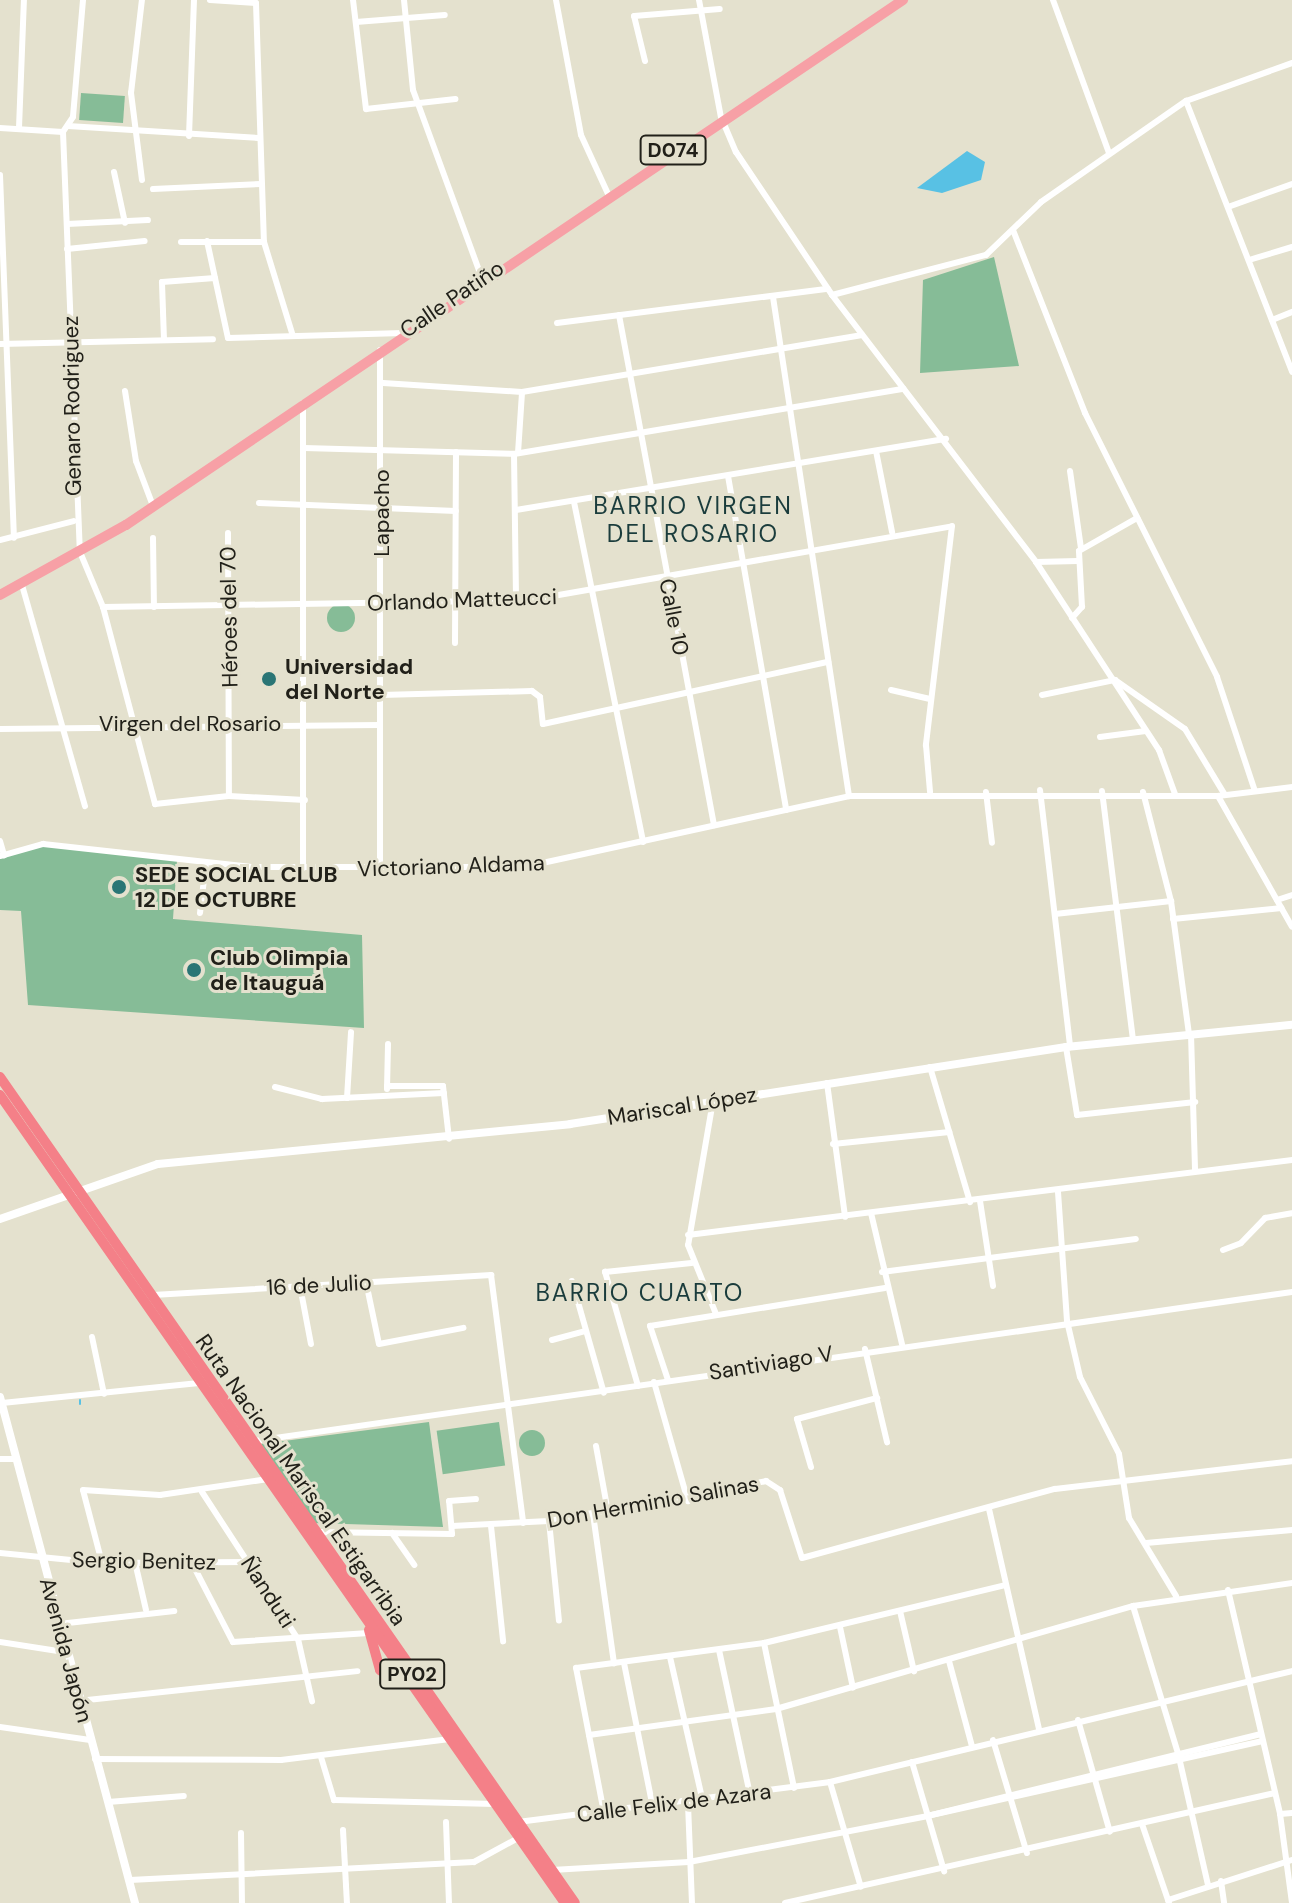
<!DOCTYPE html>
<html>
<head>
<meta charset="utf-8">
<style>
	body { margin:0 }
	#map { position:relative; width:1292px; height:1903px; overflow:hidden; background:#e4e1ce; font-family:"DM Sans",sans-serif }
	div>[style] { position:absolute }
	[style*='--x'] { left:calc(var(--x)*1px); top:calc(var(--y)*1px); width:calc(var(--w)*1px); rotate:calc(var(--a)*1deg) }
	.green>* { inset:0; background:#86bc97; transform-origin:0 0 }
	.round { border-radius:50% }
	.water>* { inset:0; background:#58c1e4 }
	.stream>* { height:2px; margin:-1px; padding:0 1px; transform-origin:1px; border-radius:1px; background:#58c1e4 }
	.minor>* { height:6px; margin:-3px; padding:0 3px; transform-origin:3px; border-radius:3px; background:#fff }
	.tertiary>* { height:8px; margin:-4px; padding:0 4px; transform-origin:4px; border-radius:4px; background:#fff }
	.primary>* { height:10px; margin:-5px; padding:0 5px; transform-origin:5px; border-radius:5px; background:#f7a0a6 }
	.trunk>* { height:10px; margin:-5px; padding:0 5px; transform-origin:5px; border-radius:5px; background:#f48088 }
	.dots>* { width:22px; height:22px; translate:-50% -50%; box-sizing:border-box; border:4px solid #e4e1ce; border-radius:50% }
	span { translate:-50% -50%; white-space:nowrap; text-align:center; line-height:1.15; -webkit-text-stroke:6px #e4e1ce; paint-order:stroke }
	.shield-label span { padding:2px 6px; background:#e4e1ce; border:2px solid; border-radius:6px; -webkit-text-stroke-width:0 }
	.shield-label { font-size:20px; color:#212019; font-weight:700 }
	.street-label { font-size:22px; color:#212019 }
	.poi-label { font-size:22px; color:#212019; font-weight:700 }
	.left { translate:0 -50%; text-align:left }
	.neighbourhood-label { font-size:24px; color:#1a3c3c; letter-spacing:2px }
</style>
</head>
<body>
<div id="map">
	<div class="green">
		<div style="left:81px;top:93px;width:44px;height:27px;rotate:4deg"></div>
		<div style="clip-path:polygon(994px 257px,1019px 366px,920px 373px,923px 280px)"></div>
		<div class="round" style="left:327px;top:604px;width:28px;height:28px"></div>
		<div style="clip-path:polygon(45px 845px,177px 860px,173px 919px,362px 935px,364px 1028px,28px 1005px,21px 911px,0 910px,0 858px)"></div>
		<div style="clip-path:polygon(429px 1422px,443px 1527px,313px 1523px,261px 1444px)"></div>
		<div style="left:499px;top:1422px;width:44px;height:63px;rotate:82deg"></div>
		<div class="round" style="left:519px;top:1430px;width:26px;height:26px"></div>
	</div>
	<div class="water">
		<div style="clip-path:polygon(967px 151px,985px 162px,981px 180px,942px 193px,917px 188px)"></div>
	</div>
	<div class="stream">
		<div style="--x:80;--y:1404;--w:4;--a:-90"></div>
	</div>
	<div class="minor">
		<div style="--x:83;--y:0;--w:117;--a:94.9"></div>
		<div style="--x:73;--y:117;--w:18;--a:124"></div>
		<div style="--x:63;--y:132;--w:420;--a:87.7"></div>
		<div style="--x:80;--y:552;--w:60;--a:67.3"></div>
		<div style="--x:103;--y:607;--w:204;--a:75.2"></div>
		<div style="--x:155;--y:804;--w:74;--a:-6.2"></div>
		<div style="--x:229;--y:796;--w:76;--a:3"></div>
		<div style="--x:210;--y:0;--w:46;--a:3.7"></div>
		<div style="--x:256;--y:3;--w:239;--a:88.1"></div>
		<div style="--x:264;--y:242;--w:98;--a:72.9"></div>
		<div style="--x:353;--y:0;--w:110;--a:83.2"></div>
		<div style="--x:366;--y:109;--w:90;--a:-6.4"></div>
		<div style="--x:404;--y:0;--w:90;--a:84.3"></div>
		<div style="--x:413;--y:90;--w:201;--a:69.9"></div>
		<div style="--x:556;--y:0;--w:137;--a:79.5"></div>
		<div style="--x:581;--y:135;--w:65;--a:65.4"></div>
		<div style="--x:699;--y:0;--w:119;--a:79.4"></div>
		<div style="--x:721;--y:117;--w:38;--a:67"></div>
		<div style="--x:736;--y:152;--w:172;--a:56.1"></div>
		<div style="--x:832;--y:295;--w:336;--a:52.6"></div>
		<div style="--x:1036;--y:562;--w:225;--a:56.8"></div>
		<div style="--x:1159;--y:750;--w:47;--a:70"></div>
		<div style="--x:1053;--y:0;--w:163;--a:69.9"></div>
		<div style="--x:356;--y:22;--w:89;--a:-4.5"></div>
		<div style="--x:645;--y:61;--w:46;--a:-103.7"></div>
		<div style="--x:634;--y:16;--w:86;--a:-4.7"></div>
		<div style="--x:1186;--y:101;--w:291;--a:68.6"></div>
		<div style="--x:68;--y:126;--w:191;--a:3.6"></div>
		<div style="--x:0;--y:128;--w:63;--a:3.6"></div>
		<div style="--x:19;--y:128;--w:128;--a:-87.8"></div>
		<div style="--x:189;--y:136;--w:136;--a:-87.9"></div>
		<div style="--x:114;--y:172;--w:52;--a:77.8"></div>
		<div style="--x:0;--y:175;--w:363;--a:87.8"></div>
		<div style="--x:142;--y:180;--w:88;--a:-97.2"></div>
		<div style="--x:131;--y:93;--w:94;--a:-83.3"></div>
		<div style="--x:153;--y:189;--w:108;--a:-2.7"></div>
		<div style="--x:1228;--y:207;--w:68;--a:-19.8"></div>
		<div style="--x:67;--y:224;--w:81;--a:-2.8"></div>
		<div style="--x:1013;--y:230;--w:197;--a:68.5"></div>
		<div style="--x:1085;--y:413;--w:295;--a:63.4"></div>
		<div style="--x:1217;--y:677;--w:120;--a:71.6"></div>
		<div style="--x:207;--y:241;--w:99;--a:77.8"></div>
		<div style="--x:228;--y:338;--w:175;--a:-1.6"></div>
		<div style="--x:181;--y:242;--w:83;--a:0"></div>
		<div style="--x:67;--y:249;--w:78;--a:-5.9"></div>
		<div style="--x:1249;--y:260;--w:45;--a:-16.8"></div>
		<div style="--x:832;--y:295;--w:159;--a:-14.6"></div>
		<div style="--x:986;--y:255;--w:76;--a:-43.9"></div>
		<div style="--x:1041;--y:202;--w:177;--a:-34.9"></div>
		<div style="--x:1186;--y:101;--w:113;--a:-19.7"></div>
		<div style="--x:773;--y:297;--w:505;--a:81.34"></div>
		<div style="--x:619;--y:315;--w:519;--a:79.45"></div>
		<div style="--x:1272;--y:320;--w:22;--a:-22"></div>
		<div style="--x:557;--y:323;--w:273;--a:-7.2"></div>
		<div style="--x:164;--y:340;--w:58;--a:-92"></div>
		<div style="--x:162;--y:282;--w:53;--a:-4.3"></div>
		<div style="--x:0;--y:344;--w:213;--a:-1.3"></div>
		<div style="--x:383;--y:383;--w:139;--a:3.7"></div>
		<div style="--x:522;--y:392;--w:345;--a:-9.5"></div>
		<div style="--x:125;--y:391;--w:71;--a:81.1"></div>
		<div style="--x:136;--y:461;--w:48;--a:69.3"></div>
		<div style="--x:303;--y:403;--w:465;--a:90"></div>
		<div style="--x:304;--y:448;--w:210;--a:1.6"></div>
		<div style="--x:514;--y:454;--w:147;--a:89.2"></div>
		<div style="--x:876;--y:451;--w:83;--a:78.8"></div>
		<div style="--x:518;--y:453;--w:61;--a:-86.2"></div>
		<div style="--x:514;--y:454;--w:395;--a:-9.5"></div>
		<div style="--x:1070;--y:471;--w:78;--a:81.9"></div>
		<div style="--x:728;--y:476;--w:339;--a:80.1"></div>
		<div style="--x:574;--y:502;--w:347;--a:78.5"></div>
		<div style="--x:259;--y:503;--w:197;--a:2.3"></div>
		<div style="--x:516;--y:510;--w:436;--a:-9.4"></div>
		<div style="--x:228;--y:533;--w:263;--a:89.8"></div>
		<div style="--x:153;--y:538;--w:69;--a:89.2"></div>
		<div style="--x:0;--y:540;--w:76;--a:-14.4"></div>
		<div style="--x:1036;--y:562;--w:42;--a:-1.4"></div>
		<div style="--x:22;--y:585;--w:230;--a:74.1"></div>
		<div style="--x:103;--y:607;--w:427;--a:-0.9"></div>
		<div style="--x:530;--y:600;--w:428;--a:-9.9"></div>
		<div style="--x:952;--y:526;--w:221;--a:96.8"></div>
		<div style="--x:926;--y:745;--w:47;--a:85.1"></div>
		<div style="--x:1072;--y:618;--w:15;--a:-48"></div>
		<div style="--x:1082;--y:607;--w:56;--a:-93.1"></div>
		<div style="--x:1079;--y:551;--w:67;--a:-29.6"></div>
		<div style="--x:455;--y:643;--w:191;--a:-89.7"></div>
		<div style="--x:891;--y:690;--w:40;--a:13"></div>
		<div style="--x:381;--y:695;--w:151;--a:-1.5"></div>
		<div style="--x:532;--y:691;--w:10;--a:37"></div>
		<div style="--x:540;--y:697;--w:27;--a:84"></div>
		<div style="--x:543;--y:724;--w:292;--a:-12.3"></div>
		<div style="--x:1042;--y:695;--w:75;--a:-11.6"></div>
		<div style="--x:1115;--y:680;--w:85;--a:35"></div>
		<div style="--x:1185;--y:729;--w:77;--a:58.8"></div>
		<div style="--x:0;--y:729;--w:380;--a:-0.6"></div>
		<div style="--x:1100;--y:737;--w:46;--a:-7.4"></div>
		<div style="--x:1040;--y:790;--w:259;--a:83.3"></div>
		<div style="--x:1102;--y:791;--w:251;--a:82.9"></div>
		<div style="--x:986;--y:792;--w:51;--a:83.3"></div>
		<div style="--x:1143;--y:792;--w:113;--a:75.6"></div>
		<div style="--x:1171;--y:901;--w:134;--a:82.3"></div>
		<div style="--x:1218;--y:796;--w:150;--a:60.5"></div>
		<div style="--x:0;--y:841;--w:15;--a:74"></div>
		<div style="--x:0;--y:856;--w:45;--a:-15.6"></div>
		<div style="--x:43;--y:844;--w:208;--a:6.3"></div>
		<div style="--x:250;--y:867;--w:274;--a:0"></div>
		<div style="--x:524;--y:867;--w:333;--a:-12.3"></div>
		<div style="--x:849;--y:796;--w:369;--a:0"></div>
		<div style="--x:1218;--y:796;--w:75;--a:-6.9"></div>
		<div style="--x:380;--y:871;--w:521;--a:-90"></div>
		<div style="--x:1277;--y:900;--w:16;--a:-18"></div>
		<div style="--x:200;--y:913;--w:50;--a:-83.2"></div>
		<div style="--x:1055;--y:914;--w:117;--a:-6.4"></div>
		<div style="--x:1173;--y:919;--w:109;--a:-5.8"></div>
		<div style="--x:1191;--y:1034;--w:136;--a:88.3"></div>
		<div style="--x:1066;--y:1047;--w:69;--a:80.8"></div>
		<div style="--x:1077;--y:1115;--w:119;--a:-6.3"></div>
		<div style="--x:930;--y:1067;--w:141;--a:73.5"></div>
		<div style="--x:827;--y:1083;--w:135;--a:82.3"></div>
		<div style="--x:387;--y:1086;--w:56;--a:0"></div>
		<div style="--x:443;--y:1086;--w:53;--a:83.5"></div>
		<div style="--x:275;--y:1087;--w:49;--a:14.3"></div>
		<div style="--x:322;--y:1099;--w:122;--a:-2.8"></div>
		<div style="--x:387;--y:1089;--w:45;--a:-88.7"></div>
		<div style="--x:347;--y:1098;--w:66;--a:-86.5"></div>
		<div style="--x:713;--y:1101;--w:146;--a:99.8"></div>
		<div style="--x:688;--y:1245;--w:74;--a:67.9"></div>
		<div style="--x:833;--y:1144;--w:117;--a:-5.9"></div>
		<div style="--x:1058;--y:1192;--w:129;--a:86"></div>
		<div style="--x:1067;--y:1321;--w:57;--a:76.9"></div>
		<div style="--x:1080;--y:1377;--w:86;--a:63.1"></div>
		<div style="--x:1119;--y:1454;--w:65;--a:81.1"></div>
		<div style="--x:1129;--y:1518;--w:91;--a:58.9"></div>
		<div style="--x:980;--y:1201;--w:86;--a:81.3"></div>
		<div style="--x:871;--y:1213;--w:135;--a:76.7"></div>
		<div style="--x:688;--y:1235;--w:609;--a:-7.08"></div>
		<div style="--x:1223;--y:1250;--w:19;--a:-21"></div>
		<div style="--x:1241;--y:1243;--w:35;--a:-46"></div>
		<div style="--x:1265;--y:1218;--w:27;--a:-10"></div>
		<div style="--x:882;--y:1272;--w:256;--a:-7.4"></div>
		<div style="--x:572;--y:1281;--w:116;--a:74.1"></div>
		<div style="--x:366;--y:1282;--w:63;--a:78.2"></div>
		<div style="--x:379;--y:1344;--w:86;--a:-10.8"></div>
		<div style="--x:300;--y:1286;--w:59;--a:79.3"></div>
		<div style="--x:153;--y:1295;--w:339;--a:-3.4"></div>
		<div style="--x:491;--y:1275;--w:250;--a:82.6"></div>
		<div style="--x:92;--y:1337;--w:58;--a:78.1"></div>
		<div style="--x:552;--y:1340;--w:35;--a:-15"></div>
		<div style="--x:865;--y:1349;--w:96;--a:76.7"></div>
		<div style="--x:668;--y:1380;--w:57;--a:-108.4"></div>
		<div style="--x:650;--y:1326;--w:238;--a:-9.2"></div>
		<div style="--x:654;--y:1382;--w:124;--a:74.1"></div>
		<div style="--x:638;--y:1386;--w:119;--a:-106.1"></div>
		<div style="--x:605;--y:1272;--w:87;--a:-5.9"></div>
		<div style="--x:2;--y:1403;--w:198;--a:-5.8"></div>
		<div style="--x:254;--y:1441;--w:1049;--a:-8.17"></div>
		<div style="--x:596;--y:1446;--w:67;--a:79.7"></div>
		<div style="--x:0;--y:1459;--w:14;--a:0"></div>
		<div style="--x:811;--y:1467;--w:50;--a:-106.3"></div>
		<div style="--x:797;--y:1419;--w:83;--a:-14.7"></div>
		<div style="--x:202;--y:1492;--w:176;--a:56.9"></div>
		<div style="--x:298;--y:1639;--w:64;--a:77.3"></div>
		<div style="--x:989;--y:1509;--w:226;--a:77.2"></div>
		<div style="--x:593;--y:1514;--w:151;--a:82"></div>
		<div style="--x:549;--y:1521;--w:100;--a:84.3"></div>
		<div style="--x:452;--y:1526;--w:97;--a:-3"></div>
		<div style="--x:549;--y:1521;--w:221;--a:-10.4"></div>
		<div style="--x:766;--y:1481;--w:17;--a:33"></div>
		<div style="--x:780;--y:1490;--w:71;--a:72.1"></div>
		<div style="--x:802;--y:1558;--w:262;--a:-15.3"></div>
		<div style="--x:1055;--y:1489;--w:239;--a:-6.7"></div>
		<div style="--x:491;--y:1526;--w:116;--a:84"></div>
		<div style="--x:317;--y:1532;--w:135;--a:0.8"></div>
		<div style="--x:452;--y:1534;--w:33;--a:-95"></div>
		<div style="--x:449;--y:1501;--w:27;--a:-4"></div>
		<div style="--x:392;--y:1533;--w:39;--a:55"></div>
		<div style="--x:1146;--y:1543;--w:147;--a:-5.1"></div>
		<div style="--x:0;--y:1553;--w:102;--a:5.6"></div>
		<div style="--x:102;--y:1563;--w:146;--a:-0.4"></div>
		<div style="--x:135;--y:1562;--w:49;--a:77.1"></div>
		<div style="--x:102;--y:1563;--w:75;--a:-104.6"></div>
		<div style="--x:83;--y:1490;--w:77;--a:3.7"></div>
		<div style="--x:160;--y:1495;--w:109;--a:-8.4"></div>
		<div style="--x:192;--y:1563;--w:89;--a:62.6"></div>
		<div style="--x:233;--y:1642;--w:136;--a:-3.8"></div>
		<div style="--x:1228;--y:1590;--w:230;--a:76.9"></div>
		<div style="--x:1280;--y:1814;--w:90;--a:82.3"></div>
		<div style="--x:1133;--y:1606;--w:154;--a:73"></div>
		<div style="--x:1178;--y:1753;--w:135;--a:77.2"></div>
		<div style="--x:900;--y:1611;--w:62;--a:76.9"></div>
		<div style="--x:59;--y:1624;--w:116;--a:-6.4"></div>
		<div style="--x:840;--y:1627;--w:62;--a:78"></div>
		<div style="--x:0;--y:1642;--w:65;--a:8.9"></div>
		<div style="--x:764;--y:1643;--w:148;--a:78.3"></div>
		<div style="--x:719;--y:1650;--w:148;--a:77.9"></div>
		<div style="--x:670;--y:1657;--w:149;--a:77.2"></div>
		<div style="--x:949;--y:1661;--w:88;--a:74.9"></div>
		<div style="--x:624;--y:1663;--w:148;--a:78.7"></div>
		<div style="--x:78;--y:1701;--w:281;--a:-6.1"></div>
		<div style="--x:1078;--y:1720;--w:116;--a:74.1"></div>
		<div style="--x:0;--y:1727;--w:91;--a:8.2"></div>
		<div style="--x:1261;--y:1734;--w:344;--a:166.2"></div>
		<div style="--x:927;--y:1816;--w:344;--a:-12.6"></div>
		<div style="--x:589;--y:1735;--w:189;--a:-7.9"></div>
		<div style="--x:776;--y:1709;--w:372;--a:-16.1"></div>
		<div style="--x:1133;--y:1606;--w:161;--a:-8.2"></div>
		<div style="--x:993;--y:1740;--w:118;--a:73.3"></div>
		<div style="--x:321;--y:1757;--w:45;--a:73.2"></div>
		<div style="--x:334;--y:1800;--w:161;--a:1.4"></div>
		<div style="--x:95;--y:1759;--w:186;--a:0.3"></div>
		<div style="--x:281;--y:1760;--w:170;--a:-7.1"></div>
		<div style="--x:912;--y:1762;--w:114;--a:73.6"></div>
		<div style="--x:830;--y:1782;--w:109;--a:73.6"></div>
		<div style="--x:108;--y:1802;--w:76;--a:-4.5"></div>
		<div style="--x:688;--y:1804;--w:99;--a:87.7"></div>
		<div style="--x:604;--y:1813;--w:148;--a:-100.9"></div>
		<div style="--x:576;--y:1668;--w:190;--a:-7.6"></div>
		<div style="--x:764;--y:1643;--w:248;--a:-13.5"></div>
		<div style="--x:1280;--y:1814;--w:12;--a:-5"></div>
		<div style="--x:446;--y:1822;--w:81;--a:87.9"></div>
		<div style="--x:518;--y:1822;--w:315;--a:-7.3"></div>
		<div style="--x:830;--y:1782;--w:475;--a:-13.5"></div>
		<div style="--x:1142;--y:1824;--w:83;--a:71.1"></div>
		<div style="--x:343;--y:1830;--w:73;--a:86.9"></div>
		<div style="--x:241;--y:1833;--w:70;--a:89.2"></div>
		<div style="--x:552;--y:1870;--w:137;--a:-3.3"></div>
		<div style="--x:689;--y:1862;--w:242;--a:-10.9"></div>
		<div style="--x:130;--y:1880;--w:344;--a:-3"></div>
		<div style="--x:474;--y:1862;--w:52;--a:-28.5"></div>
		<div style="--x:1221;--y:1881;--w:22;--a:82"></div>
		<div style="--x:1168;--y:1900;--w:130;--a:-17.9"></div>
		<div style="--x:785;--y:1903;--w:502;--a:-12.65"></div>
	</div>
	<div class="tertiary">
		<div style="--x:0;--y:1219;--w:167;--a:-19.2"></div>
		<div style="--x:158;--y:1164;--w:414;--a:-5.5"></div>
		<div style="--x:570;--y:1124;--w:502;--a:-8.82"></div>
		<div style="--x:1066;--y:1047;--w:227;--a:-5.6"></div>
		<div style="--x:0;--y:1397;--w:524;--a:75.06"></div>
	</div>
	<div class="primary">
		<div style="--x:0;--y:595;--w:144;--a:-29.1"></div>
		<div style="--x:126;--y:525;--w:938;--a:-34.05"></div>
	</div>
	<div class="trunk">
		<div style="--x:0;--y:1077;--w:1006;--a:55.16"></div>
		<div style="--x:0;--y:1095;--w:986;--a:55.04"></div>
		<div style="--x:369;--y:1630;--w:41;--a:74.6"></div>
		<div style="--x:380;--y:1670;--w:11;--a:34"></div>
		<div style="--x:389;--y:1676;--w:15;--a:-32"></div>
	</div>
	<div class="dots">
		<div style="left:269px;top:679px;background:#2a7575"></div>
		<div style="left:119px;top:887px;background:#2a7575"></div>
		<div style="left:194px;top:970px;background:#2a7575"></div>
	</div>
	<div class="shield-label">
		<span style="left:673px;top:150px">D074</span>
		<span style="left:412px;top:1674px">PY02</span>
	</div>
	<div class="street-label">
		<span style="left:452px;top:299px;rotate:-34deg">Calle Patiño</span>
		<span style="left:72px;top:406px;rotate:-91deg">Genaro Rodriguez</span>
		<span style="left:382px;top:513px;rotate:-90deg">Lapacho</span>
		<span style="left:462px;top:600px;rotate:-2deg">Orlando Matteucci</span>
		<span style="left:229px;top:617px;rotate:-91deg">Héroes del 70</span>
		<span style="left:674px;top:617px;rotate:79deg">Calle 10</span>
		<span style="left:190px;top:724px">Virgen del Rosario</span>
		<span style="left:451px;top:866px;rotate:-2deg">Victoriano Aldama</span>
		<span style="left:682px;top:1106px;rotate:-9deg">Mariscal López</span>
		<span style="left:319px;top:1285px;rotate:-3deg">16 de Julio</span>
		<span style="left:771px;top:1363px;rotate:-9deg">Santiviago V</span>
		<span style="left:301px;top:1480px;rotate:55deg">Ruta Nacional Mariscal Estigarribia</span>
		<span style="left:653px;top:1502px;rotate:-10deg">Don Herminio Salinas</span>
		<span style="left:144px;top:1561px;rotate:1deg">Sergio Benitez</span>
		<span style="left:268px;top:1592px;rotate:57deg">Ñanduti</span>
		<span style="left:66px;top:1650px;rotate:75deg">Avenida Japón</span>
		<span style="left:674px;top:1803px;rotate:-7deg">Calle Felix de Azara</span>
	</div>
	<div class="poi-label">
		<span class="left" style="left:285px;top:679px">Universidad<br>del Norte</span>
		<span class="left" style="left:135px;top:887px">SEDE SOCIAL CLUB<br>12 DE OCTUBRE</span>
		<span class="left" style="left:210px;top:970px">Club Olimpia<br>de Itauguá</span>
	</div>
	<div class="neighbourhood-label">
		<span style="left:693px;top:520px">BARRIO VIRGEN<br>DEL ROSARIO</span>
		<span style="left:640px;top:1293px">BARRIO CUARTO</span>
	</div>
</div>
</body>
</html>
